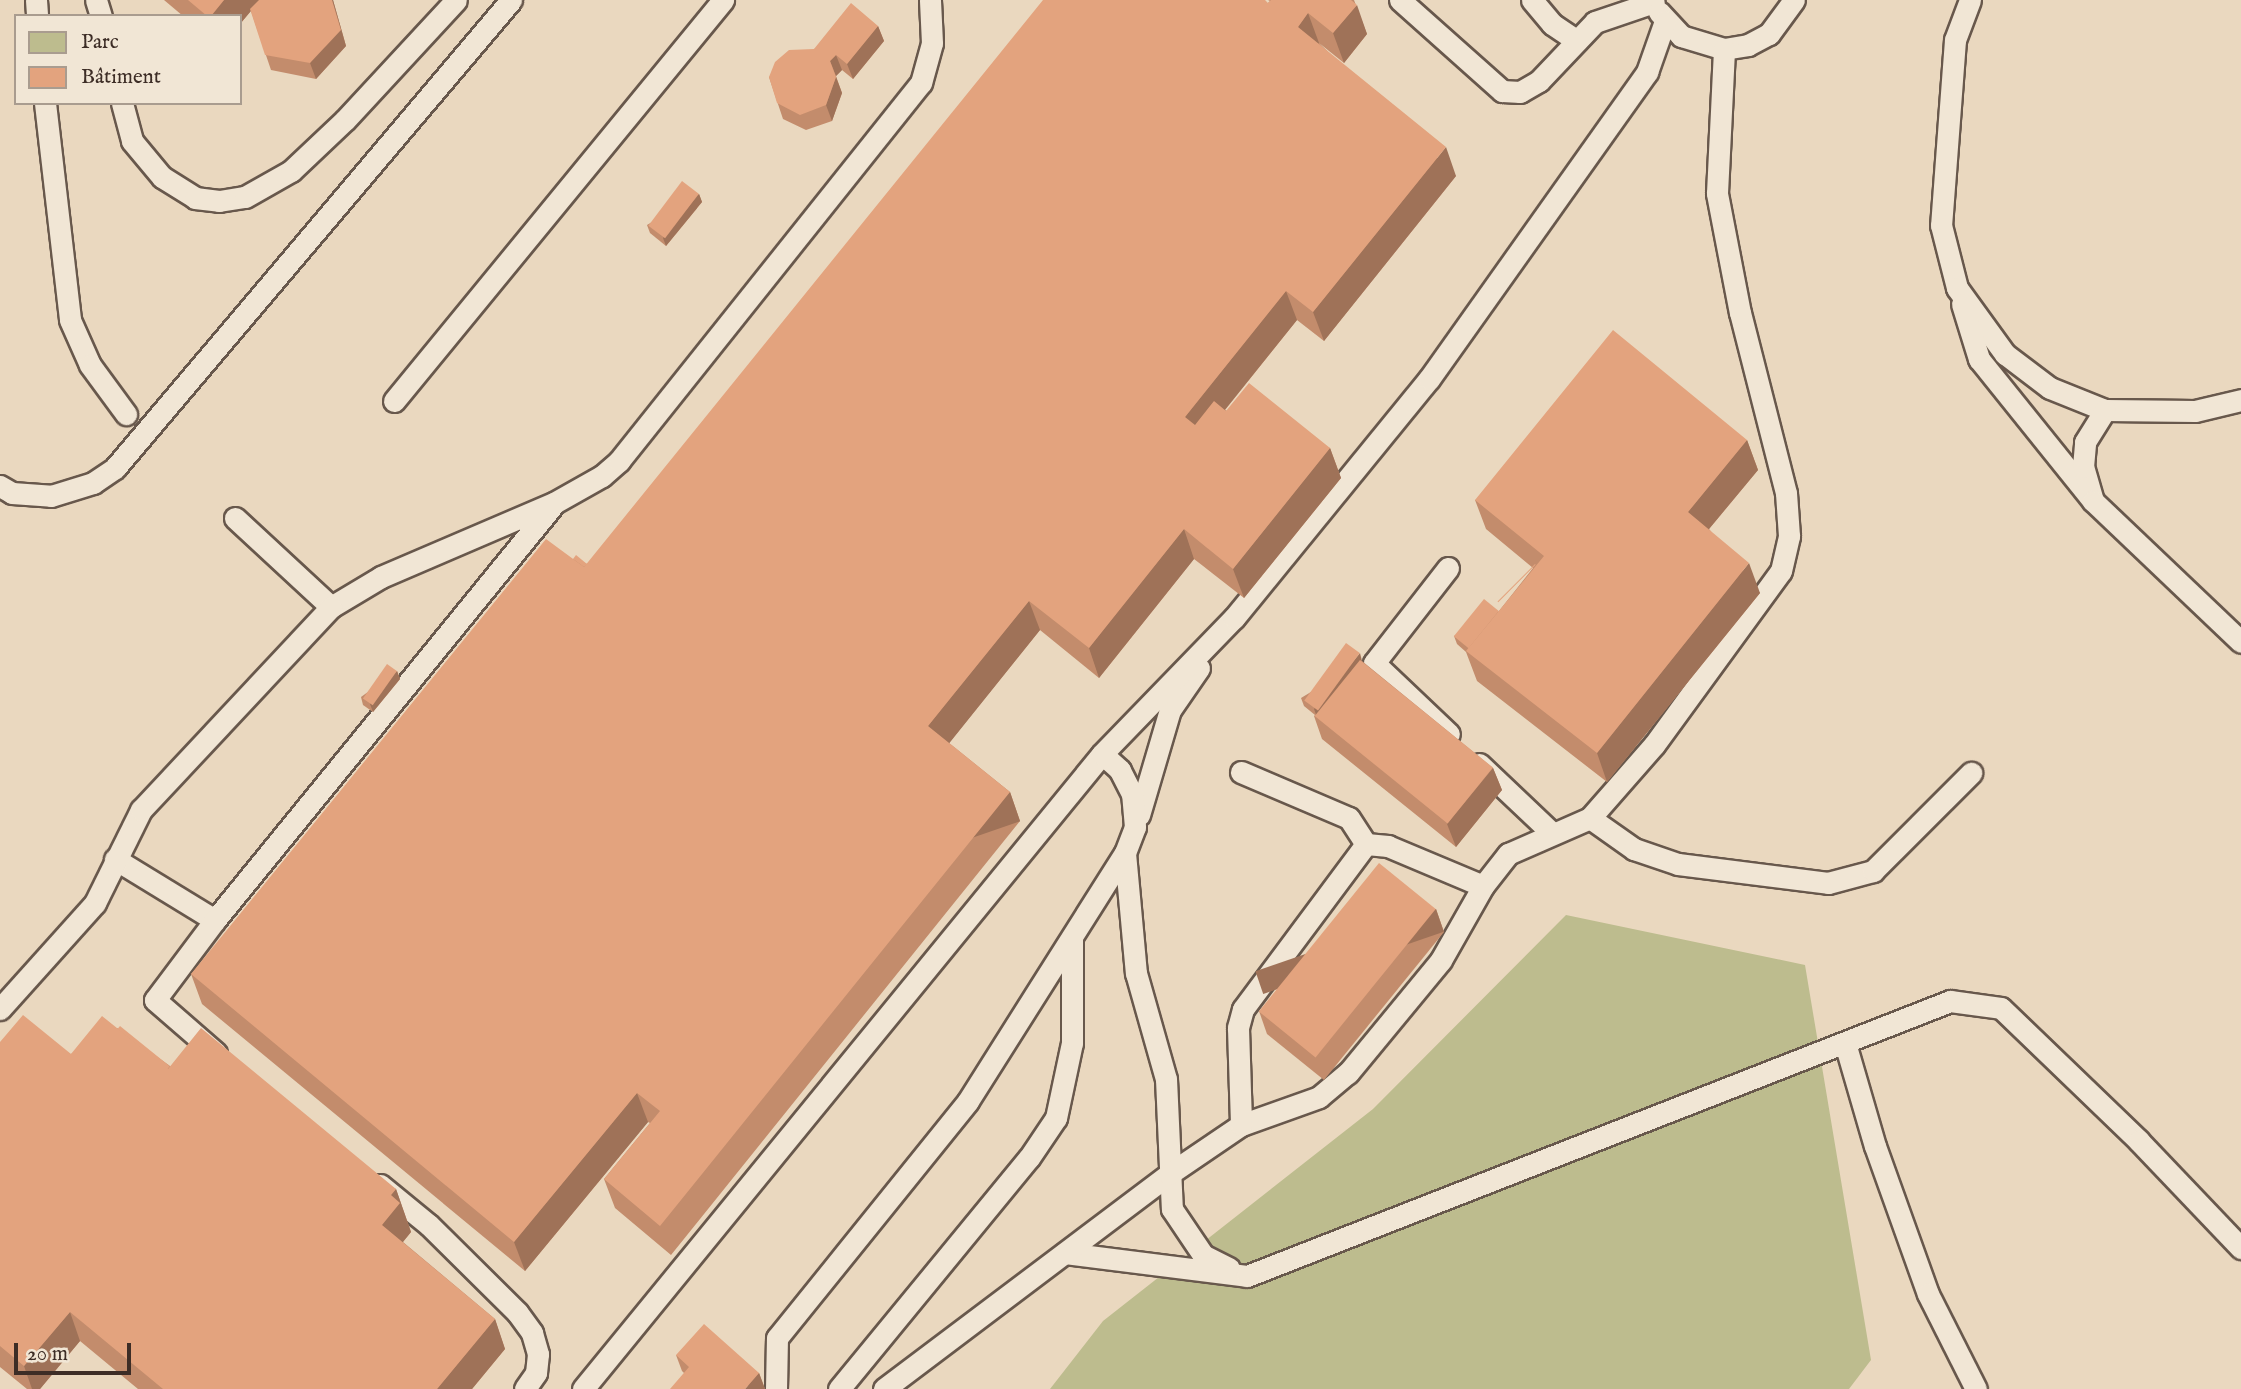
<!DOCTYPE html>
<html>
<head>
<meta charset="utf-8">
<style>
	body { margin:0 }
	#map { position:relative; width:2241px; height:1389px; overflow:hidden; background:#ead8bf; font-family:"IM FELL English",serif }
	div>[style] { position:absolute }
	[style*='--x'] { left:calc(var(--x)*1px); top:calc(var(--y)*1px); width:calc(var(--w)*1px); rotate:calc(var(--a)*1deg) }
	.green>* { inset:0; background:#bdbc8e }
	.roads { filter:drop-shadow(2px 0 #68584c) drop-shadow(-2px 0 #68584c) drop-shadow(0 2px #68584c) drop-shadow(0 -2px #68584c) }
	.service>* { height:21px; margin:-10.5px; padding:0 10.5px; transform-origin:10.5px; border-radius:10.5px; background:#f1e6d5 }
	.wall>* { inset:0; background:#c38c6c }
	.shaded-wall>* { inset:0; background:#9f7258; transform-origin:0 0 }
	.building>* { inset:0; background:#e3a37e; transform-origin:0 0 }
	span { translate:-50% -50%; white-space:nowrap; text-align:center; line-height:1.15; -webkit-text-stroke:5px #f1e6d5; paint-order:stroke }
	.legend { position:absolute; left:14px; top:14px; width:228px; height:91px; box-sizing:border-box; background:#f1e6d5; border:2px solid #a99c8f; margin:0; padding:9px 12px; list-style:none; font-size:21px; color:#3d2d26 }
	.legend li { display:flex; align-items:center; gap:14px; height:35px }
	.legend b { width:35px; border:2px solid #a99c8f }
	.scale { position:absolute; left:14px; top:1343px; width:117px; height:32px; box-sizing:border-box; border:4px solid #3d2d26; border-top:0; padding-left:9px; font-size:21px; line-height:24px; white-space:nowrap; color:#3d2d26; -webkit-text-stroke:5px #f1e6d5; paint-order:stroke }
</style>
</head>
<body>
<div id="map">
	<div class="green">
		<div style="clip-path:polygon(1566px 915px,1805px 965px,1871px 1360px,1849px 1389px,1050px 1389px,1103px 1321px,1373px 1109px)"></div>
	</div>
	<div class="roads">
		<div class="service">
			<div style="--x:36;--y:0;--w:16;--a:86"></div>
			<div style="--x:96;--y:0;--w:17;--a:73"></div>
			<div style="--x:1400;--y:0;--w:137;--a:41.7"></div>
			<div style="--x:1502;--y:91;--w:18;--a:3"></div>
			<div style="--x:1520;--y:92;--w:22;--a:-30"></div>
			<div style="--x:1539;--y:81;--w:81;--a:-46.5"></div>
			<div style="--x:1595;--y:22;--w:62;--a:-18.7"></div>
			<div style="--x:1532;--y:0;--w:31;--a:50"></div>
			<div style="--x:1552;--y:24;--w:30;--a:34"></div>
			<div style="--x:1970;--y:0;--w:43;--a:110.6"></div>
			<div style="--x:1955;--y:40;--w:186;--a:94.3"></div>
			<div style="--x:1941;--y:225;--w:65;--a:75.7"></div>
			<div style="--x:1957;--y:288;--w:82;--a:54"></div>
			<div style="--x:2005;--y:354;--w:56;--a:37.1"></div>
			<div style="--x:2050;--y:388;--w:59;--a:21.8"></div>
			<div style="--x:2105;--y:410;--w:90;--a:0.6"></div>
			<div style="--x:2195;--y:411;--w:47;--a:-13.4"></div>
			<div style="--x:1659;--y:12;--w:33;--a:47"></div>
			<div style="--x:1681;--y:36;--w:45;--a:16.8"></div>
			<div style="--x:1724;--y:49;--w:24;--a:-9"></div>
			<div style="--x:1748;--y:45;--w:24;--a:-28"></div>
			<div style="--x:1769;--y:34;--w:42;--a:-53.7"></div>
			<div style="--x:45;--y:103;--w:218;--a:83.4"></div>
			<div style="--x:70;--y:320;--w:49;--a:66"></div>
			<div style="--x:90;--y:365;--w:61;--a:53.7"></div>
			<div style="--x:122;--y:103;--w:39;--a:75"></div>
			<div style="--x:132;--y:141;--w:47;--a:50.2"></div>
			<div style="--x:162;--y:177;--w:39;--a:32"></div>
			<div style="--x:195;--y:198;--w:24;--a:7"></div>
			<div style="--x:219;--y:201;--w:26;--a:-9"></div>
			<div style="--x:245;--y:197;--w:53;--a:-29.5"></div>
			<div style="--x:291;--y:171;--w:74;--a:-43.4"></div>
			<div style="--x:345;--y:120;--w:163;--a:-47.2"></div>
			<div style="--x:1962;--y:304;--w:58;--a:72.8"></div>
			<div style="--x:1979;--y:359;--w:182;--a:51.2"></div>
			<div style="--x:2093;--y:501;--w:35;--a:-106"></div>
			<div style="--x:2083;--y:467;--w:25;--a:-85"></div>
			<div style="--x:2085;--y:442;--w:38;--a:-58"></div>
			<div style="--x:394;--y:401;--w:519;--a:-50.63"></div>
			<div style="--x:0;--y:486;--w:14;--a:30"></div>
			<div style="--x:12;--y:493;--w:39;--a:4"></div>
			<div style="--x:51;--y:496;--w:44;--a:-17.2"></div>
			<div style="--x:93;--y:483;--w:27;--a:-34"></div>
			<div style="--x:115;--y:468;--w:613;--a:-49.76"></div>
			<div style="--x:2093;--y:501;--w:204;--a:43.6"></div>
			<div style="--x:235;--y:518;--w:131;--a:42.8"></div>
			<div style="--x:331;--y:607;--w:58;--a:-31"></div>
			<div style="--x:381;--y:577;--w:188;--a:-23.2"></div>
			<div style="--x:554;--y:503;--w:55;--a:-29.4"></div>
			<div style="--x:602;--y:476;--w:23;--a:-41"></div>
			<div style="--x:619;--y:461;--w:484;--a:-51.4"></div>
			<div style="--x:921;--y:83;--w:41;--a:-74.6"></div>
			<div style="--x:932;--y:43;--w:43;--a:-92.7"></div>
			<div style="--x:1448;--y:568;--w:120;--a:127.9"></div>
			<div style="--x:1374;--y:663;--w:103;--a:43.4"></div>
			<div style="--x:1479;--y:764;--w:99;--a:43.4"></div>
			<div style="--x:1241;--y:772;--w:117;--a:23.1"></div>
			<div style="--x:1349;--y:818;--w:31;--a:57"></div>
			<div style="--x:1139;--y:815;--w:109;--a:-73.6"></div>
			<div style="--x:1170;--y:710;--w:51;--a:-55.4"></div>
			<div style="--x:1590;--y:818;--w:54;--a:35.2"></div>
			<div style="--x:1634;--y:849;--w:46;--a:18.8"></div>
			<div style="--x:1678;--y:864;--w:151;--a:7.2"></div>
			<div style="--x:1828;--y:883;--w:47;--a:-14.9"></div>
			<div style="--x:1873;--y:871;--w:139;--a:-45"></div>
			<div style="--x:1125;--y:853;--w:121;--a:84.8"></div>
			<div style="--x:1136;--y:973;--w:110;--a:74.2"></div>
			<div style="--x:1166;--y:1079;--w:130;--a:87.4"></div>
			<div style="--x:1172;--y:1209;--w:55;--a:56"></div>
			<div style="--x:1203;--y:1255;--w:29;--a:27"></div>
			<div style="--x:115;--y:859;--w:117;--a:31.4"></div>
			<div style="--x:215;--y:920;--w:535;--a:-50.84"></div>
			<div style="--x:1483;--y:886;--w:41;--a:-52"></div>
			<div style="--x:1508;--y:854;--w:90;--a:-23.7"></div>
			<div style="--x:1590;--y:818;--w:97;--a:-48.8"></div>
			<div style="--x:1654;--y:745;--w:215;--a:-53.9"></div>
			<div style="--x:1781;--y:571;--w:36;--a:-77"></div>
			<div style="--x:1789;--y:536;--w:43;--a:-94"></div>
			<div style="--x:1786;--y:493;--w:186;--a:-104.3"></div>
			<div style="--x:1740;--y:313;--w:122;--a:-100.9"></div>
			<div style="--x:1717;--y:193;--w:144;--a:-87.2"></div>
			<div style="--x:215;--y:920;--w:100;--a:126.9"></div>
			<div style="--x:155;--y:1000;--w:81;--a:41"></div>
			<div style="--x:0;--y:1009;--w:142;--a:-48.1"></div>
			<div style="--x:95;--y:903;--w:104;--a:-63.7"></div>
			<div style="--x:141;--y:810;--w:278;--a:-46.9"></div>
			<div style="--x:1845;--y:1043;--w:107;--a:73.8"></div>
			<div style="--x:1875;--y:1146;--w:157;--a:70.3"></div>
			<div style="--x:1928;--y:1294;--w:106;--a:63.2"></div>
			<div style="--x:380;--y:1185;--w:63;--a:39.2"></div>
			<div style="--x:429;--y:1225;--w:124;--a:44.7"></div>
			<div style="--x:517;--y:1312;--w:26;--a:54"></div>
			<div style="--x:532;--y:1333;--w:22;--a:74"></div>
			<div style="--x:538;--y:1354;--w:19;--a:96"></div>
			<div style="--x:536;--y:1373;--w:19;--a:125"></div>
			<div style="--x:1065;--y:1253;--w:183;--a:7.2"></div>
			<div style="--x:1247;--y:1276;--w:755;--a:-21.36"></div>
			<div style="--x:1950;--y:1001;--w:51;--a:7.8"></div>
			<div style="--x:2001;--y:1008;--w:192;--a:43.9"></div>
			<div style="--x:2139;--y:1141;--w:148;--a:46.4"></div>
			<div style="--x:583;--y:1389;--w:820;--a:-50.74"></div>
			<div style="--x:1102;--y:754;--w:190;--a:-45.9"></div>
			<div style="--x:1234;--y:618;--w:308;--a:-50.8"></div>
			<div style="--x:1429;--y:379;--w:377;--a:-54.6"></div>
			<div style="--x:1647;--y:72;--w:54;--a:-70.6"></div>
			<div style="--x:776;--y:1389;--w:51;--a:-88.9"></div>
			<div style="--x:777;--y:1338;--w:304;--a:-51.1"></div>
			<div style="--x:968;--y:1101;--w:294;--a:-57.7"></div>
			<div style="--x:1125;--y:853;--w:28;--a:-69"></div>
			<div style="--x:1135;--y:827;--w:33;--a:-95"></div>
			<div style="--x:1132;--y:794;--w:27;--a:-117"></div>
			<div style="--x:1120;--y:770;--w:24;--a:-138"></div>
			<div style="--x:839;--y:1389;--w:299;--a:-50.6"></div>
			<div style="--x:1029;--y:1158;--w:48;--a:-56"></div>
			<div style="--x:1056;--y:1118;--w:77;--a:-78"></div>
			<div style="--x:1072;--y:1043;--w:105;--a:-90"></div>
			<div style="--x:884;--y:1389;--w:357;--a:-37"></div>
			<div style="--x:1169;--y:1174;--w:87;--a:-34.2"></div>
			<div style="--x:1241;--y:1125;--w:83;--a:-19.7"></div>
			<div style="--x:1319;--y:1097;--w:38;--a:-40"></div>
			<div style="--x:1348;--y:1073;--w:146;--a:-50.5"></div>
			<div style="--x:1441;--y:960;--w:85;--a:-60.4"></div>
			<div style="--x:1483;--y:886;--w:103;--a:-157.2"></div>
			<div style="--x:1388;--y:846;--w:22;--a:-175"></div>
			<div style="--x:1366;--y:844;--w:206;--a:126.7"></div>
			<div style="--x:1243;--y:1009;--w:20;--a:105"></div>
			<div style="--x:1238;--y:1028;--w:97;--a:88.2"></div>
		</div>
	</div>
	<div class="wall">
		<div style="clip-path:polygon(164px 0,333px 0,346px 46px,316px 79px,271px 70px,251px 11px,240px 24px,240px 16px,183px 16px)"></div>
		<div style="clip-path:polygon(1268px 0,1354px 0,1367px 34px,1344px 63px,1319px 43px,1456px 176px,1324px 341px,1297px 320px,1225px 410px,1330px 448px,1341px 478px,1244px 598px,1194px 559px,1099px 678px,1040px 630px,949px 743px,1010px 792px,1020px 821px,671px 1255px,615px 1208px,604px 1179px,650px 1123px,648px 1122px,525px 1271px,202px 1004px,191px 974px,573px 559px,587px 564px,1268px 3px,1270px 1px)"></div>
		<div style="clip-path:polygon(878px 26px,884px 41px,853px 79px,842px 70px,836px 76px,842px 93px,832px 121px,806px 130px,783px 119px,769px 77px,814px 49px)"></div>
		<div style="clip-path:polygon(699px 194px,702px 202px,666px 246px,650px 233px,647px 225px)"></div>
		<div style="clip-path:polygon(1747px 440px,1758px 470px,1709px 529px,1760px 593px,1607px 782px,1477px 681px,1466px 652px,1457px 644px,1454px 636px,1499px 611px,1533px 568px,1486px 529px,1475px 500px)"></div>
		<div style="clip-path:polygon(1362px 661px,1493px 768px,1502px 790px,1456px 847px,1322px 739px,1314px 716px,1315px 715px,1304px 706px,1301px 698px)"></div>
		<div style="clip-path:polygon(397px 671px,400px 679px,373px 712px,363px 705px,361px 697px)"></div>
		<div style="clip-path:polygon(1436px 909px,1444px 932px,1324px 1080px,1267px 1034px,1259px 1011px)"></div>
		<div style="clip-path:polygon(117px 1028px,170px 1066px,396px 1189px,411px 1232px,403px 1242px,495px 1319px,505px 1349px,472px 1389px,138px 1389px,80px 1341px,40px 1389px,27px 1389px,0 1367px,0 1042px,71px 1054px)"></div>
		<div style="clip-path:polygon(676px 1355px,759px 1373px,765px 1389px,684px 1373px,682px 1371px)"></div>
	</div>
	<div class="shaded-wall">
		<div style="clip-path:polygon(224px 0,260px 0,240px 24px,240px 16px,211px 16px)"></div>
		<div style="clip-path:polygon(332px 0,333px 0,346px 46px,316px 79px,310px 63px)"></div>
		<div style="clip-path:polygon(1357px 5px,1367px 34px,1344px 63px,1333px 33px)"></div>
		<div style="clip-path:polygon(1308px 13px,1319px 43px,1309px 56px,1298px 27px)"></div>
		<div style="clip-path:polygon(878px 26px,884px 41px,853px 79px,847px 64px)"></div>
		<div style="clip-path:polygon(836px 55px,842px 70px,836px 76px,830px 61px)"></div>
		<div style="clip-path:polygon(836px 77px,842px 93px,832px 121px,826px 105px)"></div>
		<div style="clip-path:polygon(1446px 147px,1456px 176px,1324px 341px,1313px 312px)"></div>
		<div style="clip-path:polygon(699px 194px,702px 202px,666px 246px,663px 238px)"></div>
		<div style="clip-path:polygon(1286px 291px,1297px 320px,1195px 447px,1185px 417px)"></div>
		<div style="clip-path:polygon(1747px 440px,1758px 470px,1699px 541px,1688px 512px)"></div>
		<div style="clip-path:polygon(1330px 448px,1341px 478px,1244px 598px,1233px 569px)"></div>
		<div style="clip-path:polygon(1184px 529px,1194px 559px,1099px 678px,1089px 648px)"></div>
		<div style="clip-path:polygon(1749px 563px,1760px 593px,1607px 782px,1597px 753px)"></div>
		<div style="clip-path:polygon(1029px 601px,1040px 630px,939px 756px,928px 726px)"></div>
		<div style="clip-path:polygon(1360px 653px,1362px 661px,1317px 717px,1314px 709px)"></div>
		<div style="clip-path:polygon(397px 671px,400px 679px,373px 712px,370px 704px)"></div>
		<div style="clip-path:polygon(1493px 768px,1502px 790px,1456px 847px,1447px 824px)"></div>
		<div style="left:1010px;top:792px;width:31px;height:558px;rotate:71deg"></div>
		<div style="left:1436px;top:909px;width:24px;height:191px;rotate:71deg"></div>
		<div style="clip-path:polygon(637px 1093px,648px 1122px,525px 1271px,514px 1242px)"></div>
		<div style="clip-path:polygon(396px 1189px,411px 1232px,393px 1254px,382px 1225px,391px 1195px)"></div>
		<div style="clip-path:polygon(70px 1312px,80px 1341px,40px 1389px,32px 1389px,24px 1366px)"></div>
		<div style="clip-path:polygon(495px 1319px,505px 1349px,472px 1389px,437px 1389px)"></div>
		<div style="clip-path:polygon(759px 1373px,765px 1389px,745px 1389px)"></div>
	</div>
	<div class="building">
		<div style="clip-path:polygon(188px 0,224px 0,211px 16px,207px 16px)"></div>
		<div style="clip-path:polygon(259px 0,332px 0,341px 30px,310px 63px,265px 55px,250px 9px)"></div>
		<div style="clip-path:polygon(1043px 0,1265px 0,1268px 3px,1271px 0,1351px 0,1357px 5px,1333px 33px,1308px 13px,1298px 27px,1446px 147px,1313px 312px,1286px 291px,1185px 417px,1195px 425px,1214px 401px,1226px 411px,1249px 383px,1330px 448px,1233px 569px,1184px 529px,1089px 648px,1029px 601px,928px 726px,1010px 792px,660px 1226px,604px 1179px,660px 1111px,637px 1093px,514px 1242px,191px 974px,546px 539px,584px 567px)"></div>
		<div style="clip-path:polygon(851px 3px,878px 26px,847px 64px,836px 55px,830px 61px,836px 77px,826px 105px,800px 115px,777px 103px,769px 77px,775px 62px,789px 50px,814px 49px)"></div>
		<div style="left:682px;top:181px;width:21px;height:56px;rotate:37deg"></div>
		<div style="clip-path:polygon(1613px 330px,1747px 440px,1688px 512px,1749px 563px,1597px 753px,1466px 651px,1544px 556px,1475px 500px)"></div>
		<div style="clip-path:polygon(576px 555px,587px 564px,584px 567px,573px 559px)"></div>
		<div style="left:1535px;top:564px;width:1px;height:53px;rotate:45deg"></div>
		<div style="left:1484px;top:599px;width:19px;height:48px;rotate:39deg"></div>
		<div style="left:1346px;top:643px;width:17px;height:71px;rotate:36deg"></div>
		<div style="left:1360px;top:660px;width:171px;height:72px;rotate:39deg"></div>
		<div style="left:387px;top:664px;width:12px;height:42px;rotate:35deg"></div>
		<div style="left:1379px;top:863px;width:73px;height:191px;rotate:39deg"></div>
		<div style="clip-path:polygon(23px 1015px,71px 1054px,102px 1016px,168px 1069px,201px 1028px,396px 1189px,391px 1195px,400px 1203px,382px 1225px,495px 1319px,437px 1389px,163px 1389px,70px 1312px,24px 1366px,0 1346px,0 1042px)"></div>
		<div style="left:120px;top:1026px;width:64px;height:4px;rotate:39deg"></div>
		<div style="clip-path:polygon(704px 1324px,759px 1373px,745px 1389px,670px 1389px,689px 1367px,676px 1355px)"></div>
	</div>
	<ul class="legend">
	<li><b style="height:19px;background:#bdbc8e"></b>Parc</li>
	<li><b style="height:19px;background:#e3a37e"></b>Bâtiment</li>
	</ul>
	<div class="scale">20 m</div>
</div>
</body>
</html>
